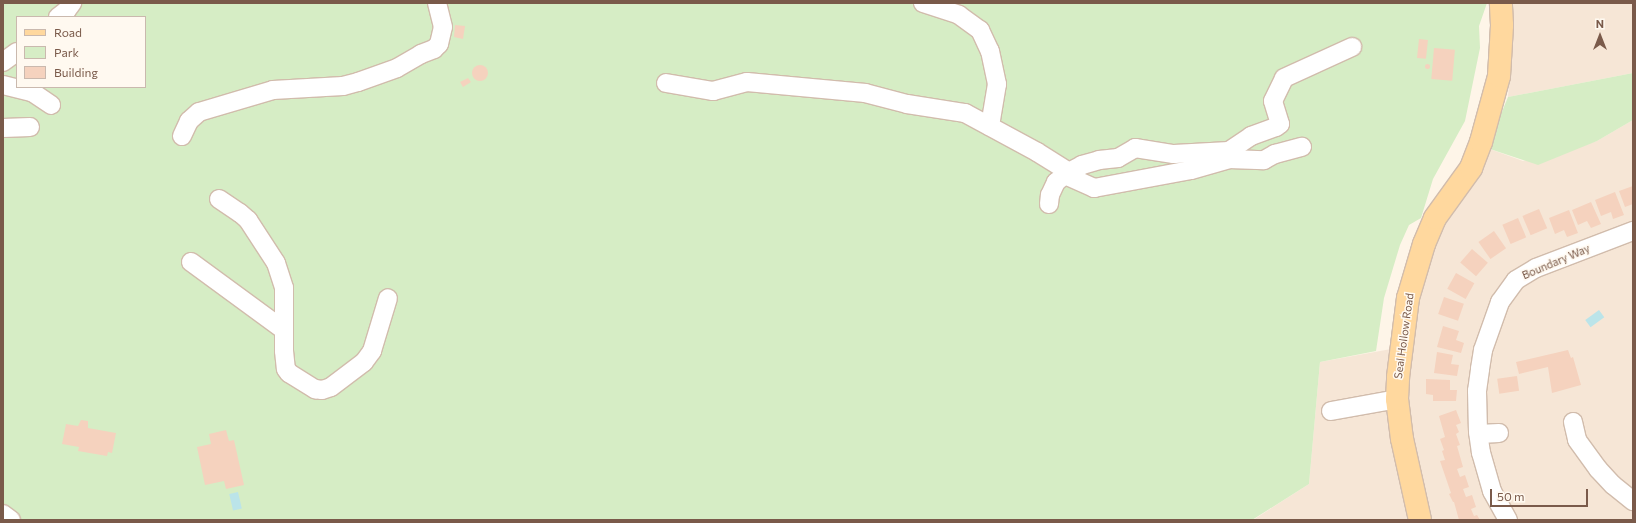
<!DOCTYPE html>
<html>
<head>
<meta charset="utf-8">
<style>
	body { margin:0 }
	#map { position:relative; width:1636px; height:523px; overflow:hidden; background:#fef5e8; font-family:Commissioner,sans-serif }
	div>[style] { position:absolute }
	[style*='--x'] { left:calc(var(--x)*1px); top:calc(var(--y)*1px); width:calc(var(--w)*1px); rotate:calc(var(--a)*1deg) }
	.residential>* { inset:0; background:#f6e6d6 }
	.green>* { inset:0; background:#d6edc5 }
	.water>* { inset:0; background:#bbe4e9; transform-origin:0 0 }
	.building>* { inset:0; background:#f5d2be; transform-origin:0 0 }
	.round { border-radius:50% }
	.roads { filter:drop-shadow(1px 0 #d1bcac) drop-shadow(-1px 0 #d1bcac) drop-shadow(0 1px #d1bcac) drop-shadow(0 -1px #d1bcac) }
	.minor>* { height:18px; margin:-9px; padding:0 9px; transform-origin:9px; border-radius:9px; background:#fff }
	.major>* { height:22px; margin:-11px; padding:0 11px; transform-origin:11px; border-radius:11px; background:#ffd89e }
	span { translate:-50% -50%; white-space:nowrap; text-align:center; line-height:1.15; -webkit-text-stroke:3px #fff9f0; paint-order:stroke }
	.street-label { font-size:11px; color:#7a5a4a }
	.frame { position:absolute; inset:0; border:4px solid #7a5a4a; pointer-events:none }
	.legend { position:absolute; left:16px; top:16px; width:130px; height:72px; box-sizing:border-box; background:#fff9f0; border:1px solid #cab9ae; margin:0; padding:5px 7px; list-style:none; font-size:12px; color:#7a5a4a }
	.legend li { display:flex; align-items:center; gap:8px; height:20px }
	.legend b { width:20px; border:1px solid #cab9ae }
	.north { position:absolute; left:1580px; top:16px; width:40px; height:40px; -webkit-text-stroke:3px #fff9f0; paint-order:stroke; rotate:0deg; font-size:11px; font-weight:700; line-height:16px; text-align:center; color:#7a5a4a }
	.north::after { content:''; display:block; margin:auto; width:14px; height:18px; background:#7a5a4a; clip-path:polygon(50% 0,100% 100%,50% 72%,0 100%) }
	.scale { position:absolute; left:1490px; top:489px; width:98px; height:18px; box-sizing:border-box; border:2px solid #7a5a4a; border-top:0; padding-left:5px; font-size:12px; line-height:14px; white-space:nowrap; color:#7a5a4a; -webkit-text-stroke:3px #fff9f0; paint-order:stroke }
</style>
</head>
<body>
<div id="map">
	<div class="residential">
		<div style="clip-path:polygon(1511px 3px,1633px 3px,1633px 73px,1508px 97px,1513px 27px)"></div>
		<div style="clip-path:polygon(1633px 120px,1633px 520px,1253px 520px,1309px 484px,1320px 362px,1413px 345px,1415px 301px,1431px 247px,1487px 148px,1523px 161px,1597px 141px)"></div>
	</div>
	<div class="green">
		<div style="clip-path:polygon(evenodd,3px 3px,1487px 3px,1479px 26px,1480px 48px,1465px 121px,1433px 179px,1421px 218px,1409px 225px,1400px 245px,1384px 298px,1376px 351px,1320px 362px,1309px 484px,1252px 520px,3px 520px,3px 3px,17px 17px,145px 17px,145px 87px,17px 87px,17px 17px)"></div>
		<div style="clip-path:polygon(1633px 73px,1633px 120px,1597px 141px,1538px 165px,1487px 148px,1508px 97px)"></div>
	</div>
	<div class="water">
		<div style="left:1599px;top:310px;width:9px;height:17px;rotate:54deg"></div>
		<div style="left:238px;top:492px;width:17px;height:9px;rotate:77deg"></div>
	</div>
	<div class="building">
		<div style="clip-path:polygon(455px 25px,465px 26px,463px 39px,454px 37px)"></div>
		<div style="left:1419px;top:39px;width:9px;height:19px;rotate:6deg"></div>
		<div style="left:1434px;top:48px;width:21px;height:31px;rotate:5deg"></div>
		<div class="round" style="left:1424.5px;top:63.5px;width:5px;height:5px"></div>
		<div class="round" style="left:472px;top:65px;width:16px;height:16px"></div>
		<div style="clip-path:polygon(468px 78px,471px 82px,463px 87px,460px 82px)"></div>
		<div style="clip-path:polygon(1633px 186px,1633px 204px,1625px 207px,1619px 191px)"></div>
		<div style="clip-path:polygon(1615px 192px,1624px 215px,1613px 219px,1611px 212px,1601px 216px,1595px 200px)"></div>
		<div style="clip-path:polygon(1591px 202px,1601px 224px,1591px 228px,1587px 221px,1578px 225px,1572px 210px)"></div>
		<div style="left:1539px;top:209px;width:21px;height:18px;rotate:67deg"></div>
		<div style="clip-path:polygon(1569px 210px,1578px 233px,1567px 237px,1564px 230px,1555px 234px,1549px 218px)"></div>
		<div style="left:1518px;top:218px;width:21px;height:17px;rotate:67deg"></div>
		<div style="left:1494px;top:231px;width:21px;height:19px;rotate:55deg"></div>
		<div style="left:1472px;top:249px;width:21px;height:18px;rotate:41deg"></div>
		<div style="left:1456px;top:273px;width:21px;height:18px;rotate:29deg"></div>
		<div style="left:1444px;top:297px;width:21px;height:18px;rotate:19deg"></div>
		<div style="clip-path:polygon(1443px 326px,1459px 331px,1456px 340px,1464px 343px,1461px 353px,1437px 347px)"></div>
		<div style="clip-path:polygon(1568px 350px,1571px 358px,1573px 357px,1581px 385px,1552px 393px,1548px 367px,1519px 374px,1516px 362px)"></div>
		<div style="clip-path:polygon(1437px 352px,1453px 355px,1451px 364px,1459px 365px,1457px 376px,1434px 373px)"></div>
		<div style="left:1517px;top:376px;width:15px;height:20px;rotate:82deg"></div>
		<div style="clip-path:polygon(1426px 379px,1450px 380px,1450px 390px,1457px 390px,1456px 401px,1433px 401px,1433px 395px,1426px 394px)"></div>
		<div style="clip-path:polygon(1456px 410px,1461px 423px,1456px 425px,1459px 432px,1456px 434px,1460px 445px,1457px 446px,1463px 467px,1457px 469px,1460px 477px,1465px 475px,1469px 487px,1463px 489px,1466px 497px,1472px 495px,1476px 507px,1471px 509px,1474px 516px,1477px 515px,1480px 520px,1459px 520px,1454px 502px,1453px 502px,1449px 494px,1451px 493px,1440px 461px,1445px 460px,1442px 451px,1444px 450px,1440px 439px,1445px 437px,1439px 416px)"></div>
		<div style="clip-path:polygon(81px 420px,88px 421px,88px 428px,116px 433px,112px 453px,108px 452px,107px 456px,78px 451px,79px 447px,62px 444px,66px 424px,78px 426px)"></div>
		<div style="clip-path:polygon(226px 430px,229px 441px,234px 440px,244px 485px,226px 489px,224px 481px,205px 485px,197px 447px,211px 444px,209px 434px)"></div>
	</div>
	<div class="roads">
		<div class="minor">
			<div style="--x:923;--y:3;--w:38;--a:18"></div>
			<div style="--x:959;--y:15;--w:26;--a:36"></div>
			<div style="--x:980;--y:30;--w:23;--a:65"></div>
			<div style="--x:990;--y:51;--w:34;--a:78"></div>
			<div style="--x:997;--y:84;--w:43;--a:99.5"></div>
			<div style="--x:58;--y:17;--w:11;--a:-38"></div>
			<div style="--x:67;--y:10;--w:9;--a:-54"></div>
			<div style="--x:3;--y:62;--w:17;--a:-36"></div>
			<div style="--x:666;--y:83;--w:48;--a:9.7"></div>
			<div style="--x:713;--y:91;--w:35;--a:-15"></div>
			<div style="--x:747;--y:82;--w:119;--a:5.3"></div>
			<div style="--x:865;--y:93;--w:43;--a:14.7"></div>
			<div style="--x:907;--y:104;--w:59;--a:8.8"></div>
			<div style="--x:965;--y:113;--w:82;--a:28.4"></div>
			<div style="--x:1037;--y:152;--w:38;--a:32"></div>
			<div style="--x:3;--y:85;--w:30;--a:14"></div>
			<div style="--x:32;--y:92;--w:23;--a:34"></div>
			<div style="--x:3;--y:128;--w:27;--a:-2"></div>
			<div style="--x:182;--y:136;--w:17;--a:-65"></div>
			<div style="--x:189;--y:121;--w:13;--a:-42"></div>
			<div style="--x:199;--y:112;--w:77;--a:-16.6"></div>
			<div style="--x:273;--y:90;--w:70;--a:-3.3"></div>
			<div style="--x:343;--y:86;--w:16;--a:-15"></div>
			<div style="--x:358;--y:82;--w:41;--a:-19.7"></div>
			<div style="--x:397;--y:68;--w:28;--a:-30"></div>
			<div style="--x:421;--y:54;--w:14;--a:-21"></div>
			<div style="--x:434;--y:49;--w:7;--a:-45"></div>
			<div style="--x:439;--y:44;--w:17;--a:-77"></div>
			<div style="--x:443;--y:27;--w:25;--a:-104"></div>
			<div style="--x:1065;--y:175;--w:32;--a:24"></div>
			<div style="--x:1094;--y:188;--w:99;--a:-10.5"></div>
			<div style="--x:1191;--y:170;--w:40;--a:-16"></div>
			<div style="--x:1229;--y:159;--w:35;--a:2"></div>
			<div style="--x:1264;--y:160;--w:13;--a:-29"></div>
			<div style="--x:1275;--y:154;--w:28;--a:-15"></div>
			<div style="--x:219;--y:199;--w:25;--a:34"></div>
			<div style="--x:240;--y:213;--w:11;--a:41"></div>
			<div style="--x:248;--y:220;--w:51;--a:56.9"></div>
			<div style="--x:276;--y:263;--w:26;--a:72"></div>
			<div style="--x:284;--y:288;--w:63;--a:90"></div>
			<div style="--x:284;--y:351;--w:18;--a:84"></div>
			<div style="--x:286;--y:369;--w:5;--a:53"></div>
			<div style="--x:289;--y:373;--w:31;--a:32"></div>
			<div style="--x:315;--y:389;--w:7;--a:8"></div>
			<div style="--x:322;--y:390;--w:9;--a:-18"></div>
			<div style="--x:331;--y:387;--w:41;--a:-37.1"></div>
			<div style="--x:364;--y:362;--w:14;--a:-54"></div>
			<div style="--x:372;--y:351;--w:55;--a:-73.2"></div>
			<div style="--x:1049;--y:204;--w:9;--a:-84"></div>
			<div style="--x:1050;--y:195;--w:14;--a:-65"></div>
			<div style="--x:1056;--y:182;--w:16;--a:-38"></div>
			<div style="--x:1069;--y:172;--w:15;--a:-28"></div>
			<div style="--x:1082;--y:165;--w:18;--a:-16"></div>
			<div style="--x:1099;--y:160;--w:19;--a:-6"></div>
			<div style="--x:1118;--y:158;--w:20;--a:-30"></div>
			<div style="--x:1135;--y:148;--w:39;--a:9"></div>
			<div style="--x:1174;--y:154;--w:55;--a:-3.1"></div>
			<div style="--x:1229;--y:151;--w:27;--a:-34"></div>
			<div style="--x:1251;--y:136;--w:27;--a:-20"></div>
			<div style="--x:1276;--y:127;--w:5;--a:-37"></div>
			<div style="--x:1280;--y:124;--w:24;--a:-107"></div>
			<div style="--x:1273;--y:101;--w:25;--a:-64"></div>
			<div style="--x:1284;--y:78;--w:75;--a:-24.5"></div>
			<div style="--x:191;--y:262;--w:115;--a:36.2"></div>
			<div style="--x:1331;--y:411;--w:67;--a:-10.3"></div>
			<div style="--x:1573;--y:422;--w:18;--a:77"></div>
			<div style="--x:1577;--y:440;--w:36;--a:54"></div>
			<div style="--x:1598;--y:469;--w:22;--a:47"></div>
			<div style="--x:1613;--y:485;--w:26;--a:39"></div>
			<div style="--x:1479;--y:434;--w:20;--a:-3"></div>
			<div style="--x:3;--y:514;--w:10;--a:37"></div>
			<div style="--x:1508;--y:520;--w:33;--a:-119"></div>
			<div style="--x:1492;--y:491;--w:40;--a:-106"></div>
			<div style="--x:1481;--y:453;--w:21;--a:-98"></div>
			<div style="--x:1478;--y:432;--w:41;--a:-91.4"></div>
			<div style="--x:1477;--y:391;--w:22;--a:-82"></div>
			<div style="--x:1480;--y:369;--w:19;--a:-81"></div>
			<div style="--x:1483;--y:350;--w:51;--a:-70.5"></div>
			<div style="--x:1500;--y:302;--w:27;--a:-54"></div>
			<div style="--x:1516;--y:280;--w:23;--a:-31"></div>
			<div style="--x:1536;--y:268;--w:104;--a:-20.9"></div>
		</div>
		<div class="major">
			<div style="--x:1420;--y:520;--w:83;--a:-102.5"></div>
			<div style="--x:1402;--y:439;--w:40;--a:-97.1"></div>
			<div style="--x:1397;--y:399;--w:22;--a:-87"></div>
			<div style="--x:1398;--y:377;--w:80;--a:-82.8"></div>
			<div style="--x:1408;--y:298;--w:56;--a:-73.5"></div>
			<div style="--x:1424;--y:244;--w:28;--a:-67"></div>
			<div style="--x:1435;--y:218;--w:62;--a:-54.2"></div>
			<div style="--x:1471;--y:168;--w:28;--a:-69"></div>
			<div style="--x:1481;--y:142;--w:68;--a:-74.7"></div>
			<div style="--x:1499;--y:76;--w:51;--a:-86.6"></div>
			<div style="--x:1502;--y:25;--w:22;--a:-93"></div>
		</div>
	</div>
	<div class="street-label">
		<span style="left:1556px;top:262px;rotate:-23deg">Boundary Way</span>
		<span style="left:1404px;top:336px;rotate:-82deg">Seal Hollow Road</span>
	</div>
	<div class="frame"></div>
	<ul class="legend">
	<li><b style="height:5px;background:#ffd89e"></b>Road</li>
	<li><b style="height:11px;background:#d6edc5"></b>Park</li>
	<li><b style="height:11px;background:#f5d2be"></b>Building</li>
	</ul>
	<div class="north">N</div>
	<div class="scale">50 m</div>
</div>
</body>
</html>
